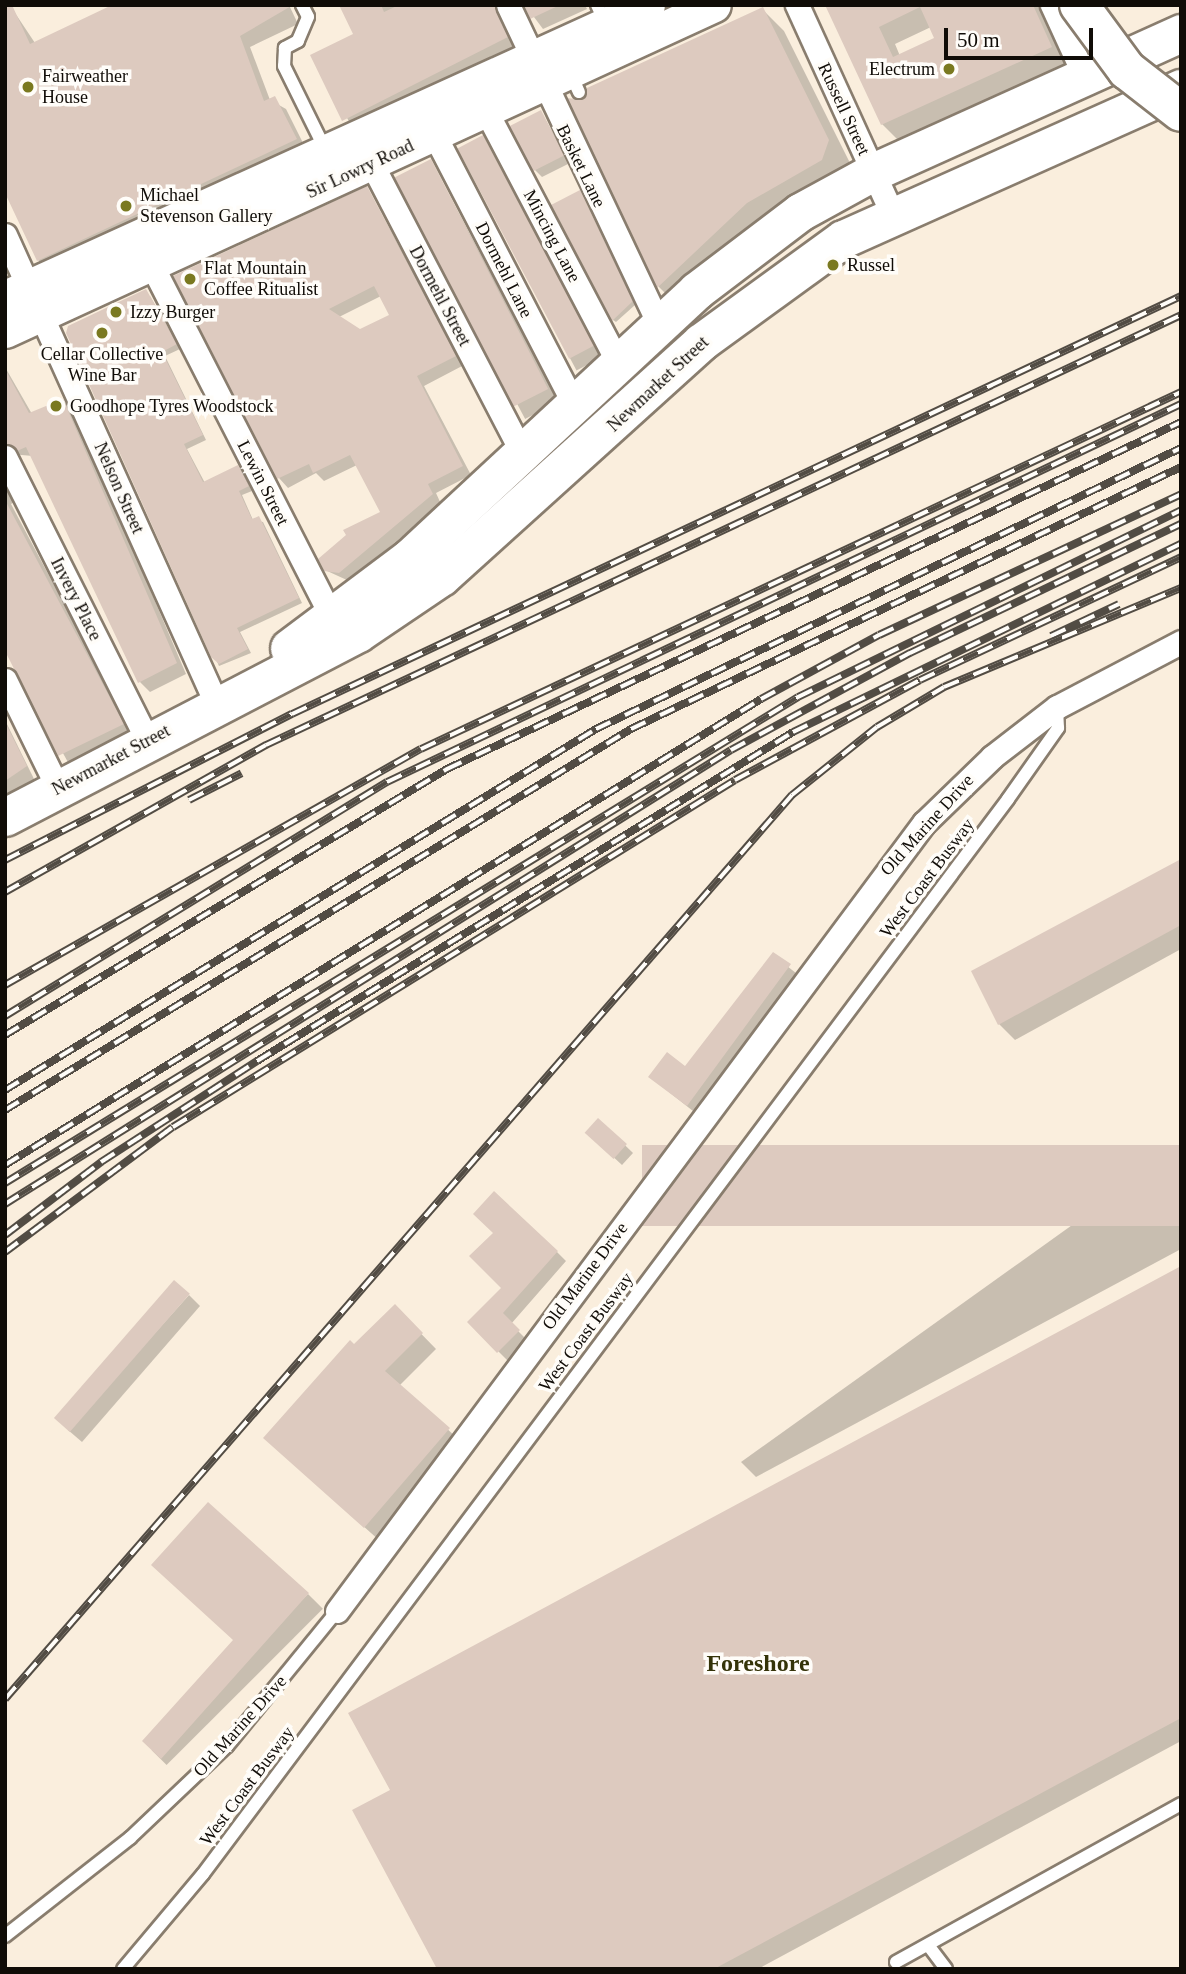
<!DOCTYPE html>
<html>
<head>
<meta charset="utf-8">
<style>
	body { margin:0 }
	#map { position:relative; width:1186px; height:1974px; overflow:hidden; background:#faeedd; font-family:Georgia,serif }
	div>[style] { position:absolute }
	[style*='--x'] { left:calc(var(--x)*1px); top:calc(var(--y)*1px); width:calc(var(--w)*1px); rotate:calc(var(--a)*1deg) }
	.shadow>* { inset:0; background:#0003; transform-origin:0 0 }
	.building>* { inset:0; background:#ddcabf; transform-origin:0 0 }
	.roads { filter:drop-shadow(2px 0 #897d6e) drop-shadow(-2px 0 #897d6e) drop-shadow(0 2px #897d6e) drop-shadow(0 -2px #897d6e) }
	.lane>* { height:12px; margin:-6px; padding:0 6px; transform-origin:6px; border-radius:6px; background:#fff }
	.street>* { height:23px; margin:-11.5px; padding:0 11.5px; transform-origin:11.5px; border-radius:11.5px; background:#fff }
	.secondary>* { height:33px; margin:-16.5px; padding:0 16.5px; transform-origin:16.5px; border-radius:16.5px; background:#fff }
	.primary>* { height:37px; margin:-18.5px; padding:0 18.5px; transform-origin:18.5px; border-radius:18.5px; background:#fff }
	.rail>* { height:8px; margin-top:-4px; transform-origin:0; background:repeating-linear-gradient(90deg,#fffdf9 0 16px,#524c44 0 32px); box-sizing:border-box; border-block:2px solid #524c44 }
	.bridges { filter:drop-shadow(2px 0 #897d6e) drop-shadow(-2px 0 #897d6e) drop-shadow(0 2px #897d6e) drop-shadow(0 -2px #897d6e) }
	.highway-bridge>* { height:38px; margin:-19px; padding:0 19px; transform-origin:19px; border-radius:19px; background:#fff }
	.dots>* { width:19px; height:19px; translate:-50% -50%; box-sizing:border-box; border:4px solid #fffdf9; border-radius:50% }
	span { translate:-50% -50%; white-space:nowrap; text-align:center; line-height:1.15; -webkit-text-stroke:7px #fffdf9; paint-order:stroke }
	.poi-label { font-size:18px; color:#100c07 }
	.right { translate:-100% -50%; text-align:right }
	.left { translate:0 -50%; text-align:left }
	.street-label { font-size:18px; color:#100c07 }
	.district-label { font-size:24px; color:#343308; font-weight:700 }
	.frame { position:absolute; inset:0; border:7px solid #100c07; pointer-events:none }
	.scale { position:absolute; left:944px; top:28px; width:149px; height:32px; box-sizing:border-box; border:4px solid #100c07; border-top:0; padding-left:9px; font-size:21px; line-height:24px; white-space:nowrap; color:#100c07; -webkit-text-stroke:5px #fffdf9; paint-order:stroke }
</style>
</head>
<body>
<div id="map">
	<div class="shadow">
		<div style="clip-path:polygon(289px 5px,298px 24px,250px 47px,270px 100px,286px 109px,307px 151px,50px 271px,38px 260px,13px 10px,35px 43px)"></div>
		<div style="clip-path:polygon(341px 5px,512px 5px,505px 17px,515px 54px,355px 132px,312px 56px,355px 35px)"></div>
		<div style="clip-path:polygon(525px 5px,585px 5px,587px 9px,543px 29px)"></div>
		<div style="clip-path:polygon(evenodd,827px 5px,1041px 5px,1068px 65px,900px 142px,882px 124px,827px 5px,931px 27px,937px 39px,900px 56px,895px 44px,931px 27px)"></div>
		<div style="clip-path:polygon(762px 9px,784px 31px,850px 163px,844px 182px,680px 308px,659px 287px,570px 100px,584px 102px)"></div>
		<div style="clip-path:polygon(541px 112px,570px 163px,542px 177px,534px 169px)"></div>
		<div style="left:483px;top:137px;width:250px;height:27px;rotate:62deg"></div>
		<div style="left:431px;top:161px;width:272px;height:38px;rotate:62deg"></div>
		<div style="clip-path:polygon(evenodd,367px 188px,464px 365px,424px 386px,471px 475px,436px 493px,441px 504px,349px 581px,325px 570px,382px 513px,357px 465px,324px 481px,316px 473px,288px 488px,279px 478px,176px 277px,367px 188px,381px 296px,392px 316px,360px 331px,339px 317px,381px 296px)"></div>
		<div style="clip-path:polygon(580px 192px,635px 305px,616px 322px,613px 320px)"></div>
		<div style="clip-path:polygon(150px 296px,180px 349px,165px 356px,206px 440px,187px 449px,205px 483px,238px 467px,242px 472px,252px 491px,242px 495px,253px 520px,263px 522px,302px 603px,240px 632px,251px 653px,219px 666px,68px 332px)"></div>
		<div style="clip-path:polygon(5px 367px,32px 414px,63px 401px,74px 411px,186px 674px,150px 692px,140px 682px,33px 456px,10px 454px,5px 462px)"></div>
		<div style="clip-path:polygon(5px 478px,16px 501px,11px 504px,133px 734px,70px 766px,5px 647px)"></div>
		<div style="clip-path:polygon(5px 720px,35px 781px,5px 797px)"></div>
		<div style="clip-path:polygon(1181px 861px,1181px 949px,1015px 1040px,999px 1024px)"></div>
		<div style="clip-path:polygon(773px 955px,801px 977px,698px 1115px,650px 1077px,685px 1068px)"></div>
		<div style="clip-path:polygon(599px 1120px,633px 1153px,622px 1165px,595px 1140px)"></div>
		<div style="clip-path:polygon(1181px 1147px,1181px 1249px,756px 1477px,741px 1462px)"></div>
		<div style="clip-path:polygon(495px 1233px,557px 1252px,566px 1261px,511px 1324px,528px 1341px,508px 1361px,469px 1322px,504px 1288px)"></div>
		<div style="clip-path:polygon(1181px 1268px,1181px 1741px,758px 1969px,439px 1969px,392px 1791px)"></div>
		<div style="clip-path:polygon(189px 1295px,200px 1306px,82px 1442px,68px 1430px)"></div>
		<div style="clip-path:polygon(395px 1307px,436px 1349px,399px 1386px,464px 1444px,380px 1541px,280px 1452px,354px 1346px)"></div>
		<div style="left:308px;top:1594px;width:21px;height:221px;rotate:45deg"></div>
	</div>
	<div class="building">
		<div style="clip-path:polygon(5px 5px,12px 5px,30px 44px,112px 5px,293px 5px,240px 36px,264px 101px,275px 96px,297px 139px,37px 261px,5px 193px)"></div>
		<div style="clip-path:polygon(339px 5px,381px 5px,384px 12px,399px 5px,494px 5px,508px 37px,342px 121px,310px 55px,353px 34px)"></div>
		<div style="clip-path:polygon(524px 5px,560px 5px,530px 19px)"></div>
		<div style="clip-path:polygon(evenodd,825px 5px,1033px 5px,1052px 47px,881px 125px,825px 5px,920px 7px,934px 38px,893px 57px,879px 27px,920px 7px)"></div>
		<div style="clip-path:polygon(763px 7px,829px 140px,822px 160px,747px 203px,657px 288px,567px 98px,583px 100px,587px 88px)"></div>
		<div style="left:541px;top:110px;width:51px;height:35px;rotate:63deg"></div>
		<div style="left:483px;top:135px;width:238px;height:29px;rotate:62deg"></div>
		<div style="left:431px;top:159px;width:258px;height:41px;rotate:63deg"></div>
		<div style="clip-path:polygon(evenodd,367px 186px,456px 356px,417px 376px,463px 466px,428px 484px,433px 494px,339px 573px,324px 571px,318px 559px,346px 535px,343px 530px,380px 512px,350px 455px,313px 473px,309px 464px,277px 479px,173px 276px,367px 186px,374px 286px,389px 315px,360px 329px,329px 309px,374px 286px)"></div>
		<div style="clip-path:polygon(580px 190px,633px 301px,612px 321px,551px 205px)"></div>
		<div style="clip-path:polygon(146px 289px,177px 344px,162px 352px,203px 435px,184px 444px,203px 482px,238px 465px,249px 486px,239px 491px,252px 519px,259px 516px,299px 598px,237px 628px,248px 649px,219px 664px,211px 657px,66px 333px,68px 326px)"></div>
		<div style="clip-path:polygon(5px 369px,29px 413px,63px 399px,177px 663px,138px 683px,26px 447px,17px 451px,5px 443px)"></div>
		<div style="clip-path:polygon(5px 500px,124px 724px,58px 756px,5px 651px)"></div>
		<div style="clip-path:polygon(5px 722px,27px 766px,5px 781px)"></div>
		<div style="clip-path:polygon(1181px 859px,1181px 925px,998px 1025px,971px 971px)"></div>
		<div style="clip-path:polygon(773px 952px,791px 964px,687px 1106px,648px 1077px,667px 1052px,685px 1066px)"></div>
		<div style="left:598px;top:1118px;width:39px;height:20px;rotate:42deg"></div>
		<div style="left:1181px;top:1145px;width:81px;height:539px;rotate:90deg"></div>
		<div style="clip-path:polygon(494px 1191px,558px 1251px,503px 1313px,520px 1330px,497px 1353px,467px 1322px,501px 1288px,469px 1256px,493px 1233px,473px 1214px)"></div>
		<div style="clip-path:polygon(1181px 1266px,1181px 1718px,714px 1969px,437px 1969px,352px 1810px,390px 1790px,348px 1713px)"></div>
		<div style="left:174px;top:1280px;width:21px;height:183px;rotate:41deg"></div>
		<div style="clip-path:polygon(395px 1304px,423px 1333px,385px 1371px,450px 1428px,364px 1528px,263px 1438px,350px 1340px,354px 1344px)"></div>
		<div style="clip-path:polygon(208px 1502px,309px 1593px,161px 1759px,142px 1741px,233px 1640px,151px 1565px)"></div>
	</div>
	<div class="roads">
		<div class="lane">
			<div style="--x:302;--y:5;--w:13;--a:63"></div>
			<div style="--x:308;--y:17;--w:26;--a:113"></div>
			<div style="--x:298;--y:41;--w:15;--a:152"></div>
			<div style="--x:285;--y:48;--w:18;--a:93"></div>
			<div style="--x:284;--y:66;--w:95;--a:63.7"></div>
			<div style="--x:597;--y:5;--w:21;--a:65"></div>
			<div style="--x:570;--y:72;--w:22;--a:66"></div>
			<div style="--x:5;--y:1936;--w:159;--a:-38.1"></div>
			<div style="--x:130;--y:1838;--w:134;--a:-43.5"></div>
			<div style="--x:227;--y:1746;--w:174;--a:-50.8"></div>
			<div style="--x:928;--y:1945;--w:30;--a:53"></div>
			<div style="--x:896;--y:1962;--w:326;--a:-29"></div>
			<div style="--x:123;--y:1969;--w:124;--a:-49.9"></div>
			<div style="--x:203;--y:1874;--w:1343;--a:-53.17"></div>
			<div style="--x:1008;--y:799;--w:87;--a:-54.8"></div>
			<div style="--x:1058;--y:728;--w:21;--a:-93"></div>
		</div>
		<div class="street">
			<div style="--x:508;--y:5;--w:353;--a:64.7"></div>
			<div style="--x:797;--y:5;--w:229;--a:65.5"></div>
			<div style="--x:1052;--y:5;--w:79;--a:65.4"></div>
			<div style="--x:486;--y:111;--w:284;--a:62.3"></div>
			<div style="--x:434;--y:134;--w:306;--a:62.6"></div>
			<div style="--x:365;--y:151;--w:343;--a:62.5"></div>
			<div style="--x:5;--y:235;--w:513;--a:65.73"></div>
			<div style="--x:145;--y:252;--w:410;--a:62.9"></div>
			<div style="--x:5;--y:457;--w:318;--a:63.3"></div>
			<div style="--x:5;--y:680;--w:120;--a:63.9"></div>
			<div style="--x:337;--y:1611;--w:983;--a:-53.32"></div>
			<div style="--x:924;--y:823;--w:95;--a:-44.1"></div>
			<div style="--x:992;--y:757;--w:82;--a:-37.6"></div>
			<div style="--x:1057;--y:707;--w:140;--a:-27.7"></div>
		</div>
		<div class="secondary">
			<div style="--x:5;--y:297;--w:706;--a:-24.42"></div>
			<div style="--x:5;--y:331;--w:780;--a:-24.69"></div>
		</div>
		<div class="primary">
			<div style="--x:289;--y:648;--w:150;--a:-36.9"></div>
			<div style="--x:409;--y:558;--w:392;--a:-42.9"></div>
			<div style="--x:696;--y:291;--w:131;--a:-37.2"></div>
			<div style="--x:800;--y:212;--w:83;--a:-28.7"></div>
			<div style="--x:873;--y:172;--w:338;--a:-24.3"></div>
			<div style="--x:5;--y:817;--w:398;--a:-27.5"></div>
			<div style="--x:358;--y:633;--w:100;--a:-34"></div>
			<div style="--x:441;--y:577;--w:350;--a:-42.1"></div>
			<div style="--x:701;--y:342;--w:175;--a:-36"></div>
			<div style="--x:843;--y:239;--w:370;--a:-24.1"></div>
		</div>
	</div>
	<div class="rail">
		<div style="--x:1051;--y:636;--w:75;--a:-25.2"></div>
		<div style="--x:189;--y:800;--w:59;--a:-27"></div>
		<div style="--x:5;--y:860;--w:322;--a:-27"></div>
		<div style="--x:292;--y:714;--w:982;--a:-25.18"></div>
		<div style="--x:5;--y:892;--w:300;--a:-29.4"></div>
		<div style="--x:266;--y:745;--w:1011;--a:-25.17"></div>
		<div style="--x:5;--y:985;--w:478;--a:-29.6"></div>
		<div style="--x:421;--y:749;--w:840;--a:-25.16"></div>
		<div style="--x:5;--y:1016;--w:448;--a:-31.5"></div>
		<div style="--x:387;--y:782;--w:879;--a:-25.46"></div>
		<div style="--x:5;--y:1035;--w:516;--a:-31.04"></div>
		<div style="--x:447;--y:769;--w:812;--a:-25.3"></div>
		<div style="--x:5;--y:1090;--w:693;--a:-31.42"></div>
		<div style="--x:596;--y:729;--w:649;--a:-25.66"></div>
		<div style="--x:5;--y:1110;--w:733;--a:-31.33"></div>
		<div style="--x:631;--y:729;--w:609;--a:-25.47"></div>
		<div style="--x:5;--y:1165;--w:888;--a:-31.65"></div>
		<div style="--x:761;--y:699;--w:134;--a:-28.5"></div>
		<div style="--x:879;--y:635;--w:333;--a:-25"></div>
		<div style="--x:5;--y:1183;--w:930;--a:-31.5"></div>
		<div style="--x:798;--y:697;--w:426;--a:-26"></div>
		<div style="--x:5;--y:1204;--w:856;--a:-32.02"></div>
		<div style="--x:731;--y:750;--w:204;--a:-28.5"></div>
		<div style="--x:910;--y:653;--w:300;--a:-25.5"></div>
		<div style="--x:5;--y:1235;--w:121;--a:-37.2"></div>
		<div style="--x:101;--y:1162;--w:186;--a:-32.9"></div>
		<div style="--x:257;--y:1061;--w:629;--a:-31.54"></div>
		<div style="--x:793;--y:732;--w:431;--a:-25.9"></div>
		<div style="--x:5;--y:1252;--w:209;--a:-36.7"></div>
		<div style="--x:173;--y:1127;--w:660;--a:-31.69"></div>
		<div style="--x:735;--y:780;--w:210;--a:-28.4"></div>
		<div style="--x:920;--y:680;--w:289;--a:-25.2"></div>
		<div style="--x:5;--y:1699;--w:1199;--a:-48.96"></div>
		<div style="--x:792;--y:795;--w:109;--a:-38.7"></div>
		<div style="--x:877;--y:727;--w:78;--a:-30.8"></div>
		<div style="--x:944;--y:687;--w:257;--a:-22.7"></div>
	</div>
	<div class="bridges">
		<div class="highway-bridge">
			<div style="--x:1079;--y:5;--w:81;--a:53.6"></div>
			<div style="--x:1127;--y:70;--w:68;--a:37.9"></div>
		</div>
	</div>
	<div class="dots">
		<div style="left:949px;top:69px;background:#7a7920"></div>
		<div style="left:28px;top:87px;background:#7a7920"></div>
		<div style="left:126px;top:206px;background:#7a7920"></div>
		<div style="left:833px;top:265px;background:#7a7920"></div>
		<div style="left:190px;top:279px;background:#7a7920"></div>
		<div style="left:116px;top:312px;background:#7a7920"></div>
		<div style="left:102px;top:333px;background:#7a7920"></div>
		<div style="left:56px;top:406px;background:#7a7920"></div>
	</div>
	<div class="poi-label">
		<span class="right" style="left:935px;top:69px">Electrum</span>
		<span class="left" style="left:42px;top:87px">Fairweather<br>House</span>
		<span class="left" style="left:140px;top:206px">Michael<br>Stevenson Gallery</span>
		<span class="left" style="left:847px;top:265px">Russel</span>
		<span class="left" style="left:204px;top:279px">Flat Mountain<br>Coffee Ritualist</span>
		<span class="left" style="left:130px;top:312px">Izzy Burger</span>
		<span style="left:102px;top:365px">Cellar Collective<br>Wine Bar</span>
		<span class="left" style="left:70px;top:406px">Goodhope Tyres Woodstock</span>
	</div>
	<div class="street-label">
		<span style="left:844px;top:109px;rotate:65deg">Russell Street</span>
		<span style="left:581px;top:166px;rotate:64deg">Basket Lane</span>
		<span style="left:360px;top:169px;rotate:-25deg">Sir Lowry Road</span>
		<span style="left:552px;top:236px;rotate:62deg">Mincing Lane</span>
		<span style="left:504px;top:270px;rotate:63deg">Dormehl Lane</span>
		<span style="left:440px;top:296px;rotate:62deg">Dormehl Street</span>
		<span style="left:658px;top:384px;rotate:-43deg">Newmarket Street</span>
		<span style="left:263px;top:483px;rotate:63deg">Lewin Street</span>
		<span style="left:119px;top:488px;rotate:66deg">Nelson Street</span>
		<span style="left:76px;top:599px;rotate:63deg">Invery Place</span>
		<span style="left:111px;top:760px;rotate:-28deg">Newmarket Street</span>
		<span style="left:927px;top:825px;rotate:-48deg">Old Marine Drive</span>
		<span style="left:927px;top:878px;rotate:-53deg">West Coast Busway</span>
		<span style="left:585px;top:1276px;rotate:-53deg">Old Marine Drive</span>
		<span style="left:586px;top:1332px;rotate:-53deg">West Coast Busway</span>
		<span style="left:240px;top:1726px;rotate:-48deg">Old Marine Drive</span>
		<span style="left:247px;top:1786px;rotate:-53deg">West Coast Busway</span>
	</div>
	<div class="district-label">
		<span style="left:758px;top:1664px">Foreshore</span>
	</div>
	<div class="frame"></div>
	<div class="scale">50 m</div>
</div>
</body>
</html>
